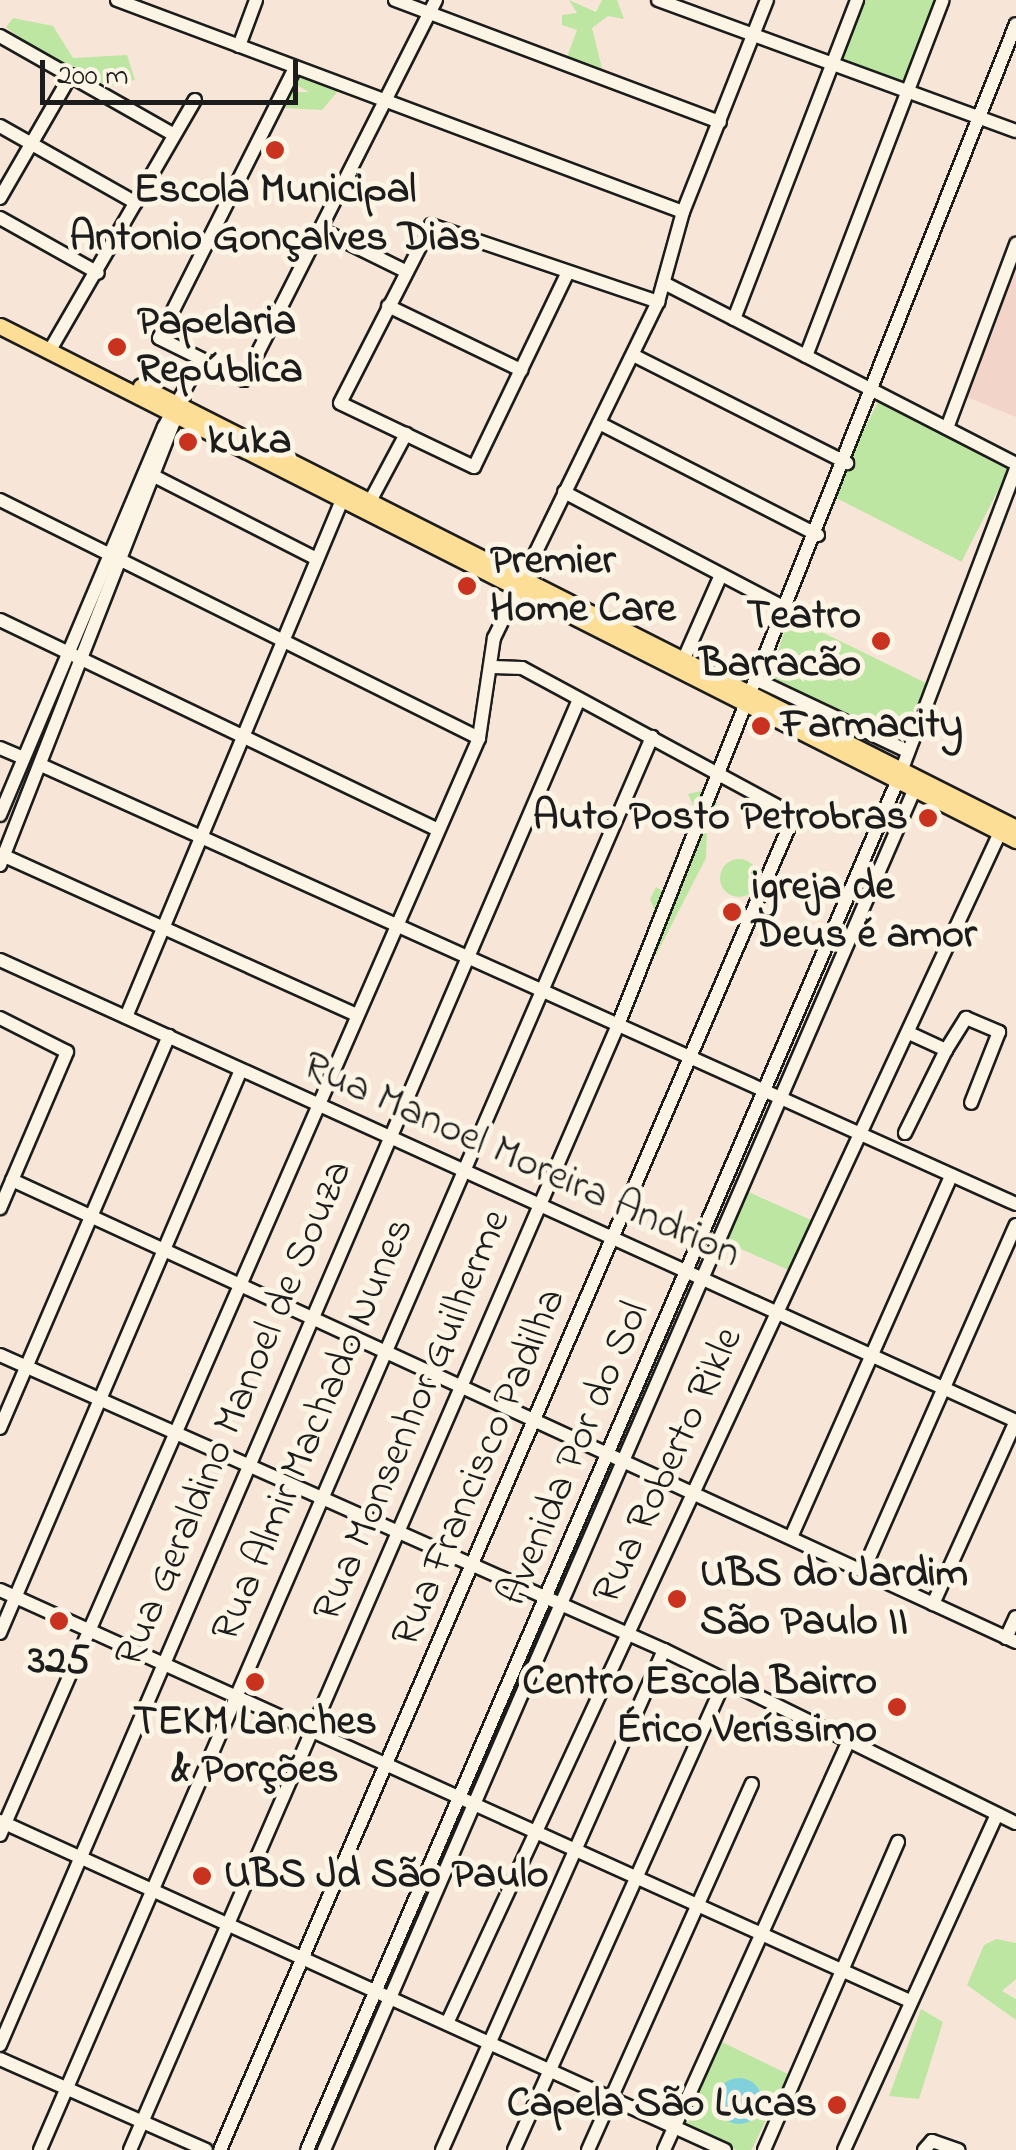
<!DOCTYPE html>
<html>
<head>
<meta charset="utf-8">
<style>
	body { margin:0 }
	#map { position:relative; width:1016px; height:2150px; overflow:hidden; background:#f7e6d8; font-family:"Indie Flower",sans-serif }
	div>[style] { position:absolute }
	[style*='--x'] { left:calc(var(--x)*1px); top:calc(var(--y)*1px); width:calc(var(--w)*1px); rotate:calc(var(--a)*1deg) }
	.built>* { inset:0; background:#f2d4c9 }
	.green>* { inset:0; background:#bde6a2; transform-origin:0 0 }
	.round { border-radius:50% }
	.water>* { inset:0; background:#81d1dc }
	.roads { filter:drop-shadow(2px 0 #1c1c1c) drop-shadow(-2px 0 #1c1c1c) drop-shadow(0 2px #1c1c1c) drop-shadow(0 -2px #1c1c1c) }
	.minor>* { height:12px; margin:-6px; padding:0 6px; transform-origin:6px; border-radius:6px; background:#fcf5e5 }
	.major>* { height:15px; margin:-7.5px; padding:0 7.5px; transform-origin:7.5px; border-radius:7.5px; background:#fdde96 }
	.dots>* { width:28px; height:28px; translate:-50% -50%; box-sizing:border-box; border:5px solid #fcf5e5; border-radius:50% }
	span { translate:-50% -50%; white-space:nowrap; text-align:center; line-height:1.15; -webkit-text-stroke:10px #fcf5e5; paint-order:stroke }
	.poi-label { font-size:42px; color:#1c1c1c; font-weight:700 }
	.left { translate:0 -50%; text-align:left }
	.right { translate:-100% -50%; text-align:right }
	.street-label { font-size:42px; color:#1c1c1c }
	.scale { position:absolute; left:40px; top:60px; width:258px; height:45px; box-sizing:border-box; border:5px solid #1c1c1c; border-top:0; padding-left:12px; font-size:30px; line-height:35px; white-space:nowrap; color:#1c1c1c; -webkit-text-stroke:8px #fcf5e5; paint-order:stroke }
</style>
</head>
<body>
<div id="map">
	<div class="built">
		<div style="clip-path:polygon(1016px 259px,1016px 417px,964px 396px)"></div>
	</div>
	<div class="green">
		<div style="clip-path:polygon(569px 0,596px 12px,602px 0,617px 0,624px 19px,608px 16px,592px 28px,602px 68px,567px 57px,577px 30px,562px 25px,562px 15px,577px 13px)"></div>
		<div style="clip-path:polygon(863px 0,936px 0,904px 82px,841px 58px)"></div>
		<div style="clip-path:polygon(13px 18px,53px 26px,73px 58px,127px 55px,135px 80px,109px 86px,46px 59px,6px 27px)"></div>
		<div style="clip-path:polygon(299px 73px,336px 84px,339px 90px,322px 110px,284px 108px,288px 92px,309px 92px,291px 82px)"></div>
		<div style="left:880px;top:398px;width:147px;height:109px;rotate:27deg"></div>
		<div style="clip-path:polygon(789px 616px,928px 684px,905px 732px,889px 736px,770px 677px)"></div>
		<div style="clip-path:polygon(706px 790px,726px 816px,707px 830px,706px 858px,656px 955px,644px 950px,658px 919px,650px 899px,656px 887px,666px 893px,699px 818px,688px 794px)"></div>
		<div class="round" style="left:720px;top:859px;width:38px;height:38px"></div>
		<div style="left:746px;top:1191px;width:76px;height:55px;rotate:24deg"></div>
		<div style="clip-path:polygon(996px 1939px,1016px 1943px,1016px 1979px,1002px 1991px,1016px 1999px,1016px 2020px,967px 1985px,984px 1945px)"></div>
		<div style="clip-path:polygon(921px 2009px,943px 2022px,919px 2099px,889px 2096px)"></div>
		<div style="left:720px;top:2041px;width:76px;height:91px;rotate:26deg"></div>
	</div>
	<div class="water">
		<div class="round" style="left:716px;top:2078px;width:46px;height:46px"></div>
	</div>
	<div class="roads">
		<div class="minor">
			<div style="--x:117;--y:0;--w:604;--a:20.53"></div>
			<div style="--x:395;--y:0;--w:347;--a:20.6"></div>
			<div style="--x:658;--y:0;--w:381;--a:20.1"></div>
			<div style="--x:0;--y:36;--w:200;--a:29.6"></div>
			<div style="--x:239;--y:46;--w:49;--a:-69.7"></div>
			<div style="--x:295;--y:68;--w:302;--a:116.7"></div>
			<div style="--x:159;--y:338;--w:95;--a:26.3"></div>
			<div style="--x:244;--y:380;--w:426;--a:-63.2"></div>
			<div style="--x:0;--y:126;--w:156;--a:29.5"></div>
			<div style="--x:0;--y:198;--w:142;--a:-60"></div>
			<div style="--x:0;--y:218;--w:112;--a:29.3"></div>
			<div style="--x:322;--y:230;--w:93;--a:26.3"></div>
			<div style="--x:567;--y:274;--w:214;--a:115.7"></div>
			<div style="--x:474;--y:467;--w:148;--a:-154.5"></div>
			<div style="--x:340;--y:403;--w:200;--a:-62.9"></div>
			<div style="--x:431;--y:225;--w:240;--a:18.7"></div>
			<div style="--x:664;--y:283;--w:396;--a:27.2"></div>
			<div style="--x:388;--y:306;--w:148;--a:25.7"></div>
			<div style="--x:734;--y:319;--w:342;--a:-68.9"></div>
			<div style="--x:50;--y:350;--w:289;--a:-59.9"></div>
			<div style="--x:633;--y:355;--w:240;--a:26.8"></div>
			<div style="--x:806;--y:356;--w:381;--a:-69"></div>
			<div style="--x:599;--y:423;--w:246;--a:27.1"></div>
			<div style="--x:947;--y:428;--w:197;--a:-69.4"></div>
			<div style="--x:152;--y:475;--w:185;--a:27"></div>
			<div style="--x:564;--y:492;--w:252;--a:27.7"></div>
			<div style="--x:0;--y:500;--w:535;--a:26.42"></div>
			<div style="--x:367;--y:507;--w:83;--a:-61.9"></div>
			<div style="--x:0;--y:620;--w:486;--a:25.6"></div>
			<div style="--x:683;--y:661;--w:94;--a:-66.2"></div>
			<div style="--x:757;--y:680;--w:166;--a:25.3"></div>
			<div style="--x:0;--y:748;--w:25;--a:23"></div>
			<div style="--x:41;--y:765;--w:1069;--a:24.24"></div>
			<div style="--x:0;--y:815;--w:421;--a:-67.1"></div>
			<div style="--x:164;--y:427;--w:77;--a:-61.1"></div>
			<div style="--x:0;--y:854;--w:392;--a:24.3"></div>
			<div style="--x:0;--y:865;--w:504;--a:-68.58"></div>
			<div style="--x:0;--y:960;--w:1116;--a:24.41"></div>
			<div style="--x:1016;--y:1421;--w:201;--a:114.4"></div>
			<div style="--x:126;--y:1017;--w:568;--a:-67.32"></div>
			<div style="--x:0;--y:1018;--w:75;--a:26.9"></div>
			<div style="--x:67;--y:1052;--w:170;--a:113.2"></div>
			<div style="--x:909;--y:1033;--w:41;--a:24.7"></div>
			<div style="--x:946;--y:1050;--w:38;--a:-58"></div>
			<div style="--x:966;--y:1018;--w:36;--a:23"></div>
			<div style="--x:999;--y:1032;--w:76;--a:111.5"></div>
			<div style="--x:905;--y:1133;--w:93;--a:-63.7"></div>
			<div style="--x:12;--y:1180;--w:1105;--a:24.71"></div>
			<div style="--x:0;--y:1355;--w:727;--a:23.95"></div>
			<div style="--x:664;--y:1650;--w:392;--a:26.2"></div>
			<div style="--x:0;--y:1428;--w:427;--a:-66.7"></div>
			<div style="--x:792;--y:1535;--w:393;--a:-66.1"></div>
			<div style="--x:864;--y:1569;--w:376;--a:-66.2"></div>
			<div style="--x:0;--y:1590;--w:999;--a:24.31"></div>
			<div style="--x:0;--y:1633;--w:612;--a:-66.83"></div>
			<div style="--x:1006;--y:1638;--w:23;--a:-65"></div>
			<div style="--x:0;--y:1821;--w:796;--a:24.41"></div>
			<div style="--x:0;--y:1835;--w:1197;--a:-66.41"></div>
			<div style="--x:479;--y:738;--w:101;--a:-81.5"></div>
			<div style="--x:494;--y:638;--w:374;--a:-64"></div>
			<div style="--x:658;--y:302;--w:93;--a:-74.5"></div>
			<div style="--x:683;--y:212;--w:228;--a:-68.4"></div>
			<div style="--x:449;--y:2019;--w:1318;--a:-65.09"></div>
			<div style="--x:0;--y:2045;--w:1465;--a:-66.72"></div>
			<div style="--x:0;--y:2059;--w:225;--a:23.8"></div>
			<div style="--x:40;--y:2150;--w:1540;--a:-66.58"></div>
			<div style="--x:130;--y:2150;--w:1226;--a:-66.55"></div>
			<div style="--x:618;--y:1025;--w:1077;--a:-68.32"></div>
			<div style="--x:220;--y:2150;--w:1453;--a:-66.73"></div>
			<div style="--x:794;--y:815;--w:309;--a:-151.6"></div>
			<div style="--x:522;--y:668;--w:29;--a:-178"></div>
			<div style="--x:307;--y:2150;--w:1490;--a:-66.67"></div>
			<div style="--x:897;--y:782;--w:335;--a:-69.2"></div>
			<div style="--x:324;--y:2150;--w:1492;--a:-66.54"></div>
			<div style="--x:442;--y:2150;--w:547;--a:-66.06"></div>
			<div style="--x:514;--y:2150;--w:515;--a:-65.82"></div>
			<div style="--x:588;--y:2150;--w:401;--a:-65.9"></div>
			<div style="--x:664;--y:2150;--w:450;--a:-65.7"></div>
			<div style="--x:764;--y:2150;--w:336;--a:-66.5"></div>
			<div style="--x:844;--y:2150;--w:369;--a:-65.5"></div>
			<div style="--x:924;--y:2150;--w:12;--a:-48"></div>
			<div style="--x:932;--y:2141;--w:28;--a:19"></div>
		</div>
		<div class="major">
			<div style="--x:0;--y:326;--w:1139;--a:26.84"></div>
			<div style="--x:141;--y:386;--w:976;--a:26.8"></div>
		</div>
	</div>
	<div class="dots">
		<div style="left:275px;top:150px;background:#c8321e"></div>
		<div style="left:117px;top:347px;background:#c8321e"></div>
		<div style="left:188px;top:442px;background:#c8321e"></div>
		<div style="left:467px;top:586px;background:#c8321e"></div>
		<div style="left:881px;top:641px;background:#c8321e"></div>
		<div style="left:761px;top:726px;background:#c8321e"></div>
		<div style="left:928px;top:818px;background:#c8321e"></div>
		<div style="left:732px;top:912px;background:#c8321e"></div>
		<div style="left:677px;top:1599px;background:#c8321e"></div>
		<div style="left:59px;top:1621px;background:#c8321e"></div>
		<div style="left:255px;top:1682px;background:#c8321e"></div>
		<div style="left:897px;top:1707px;background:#c8321e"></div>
		<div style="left:202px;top:1876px;background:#c8321e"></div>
		<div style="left:837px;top:2105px;background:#c8321e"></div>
	</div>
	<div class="poi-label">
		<span style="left:275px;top:215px">Escola Municipal<br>Antonio Gonçalves Dias</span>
		<span class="left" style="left:137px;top:347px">Papelaria<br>República</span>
		<span class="left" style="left:208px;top:442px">kuka</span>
		<span class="left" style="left:490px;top:586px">Premier<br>Home Care</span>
		<span class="right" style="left:861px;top:641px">Teatro<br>Barracão</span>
		<span class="left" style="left:781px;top:726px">Farmacity</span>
		<span class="right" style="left:908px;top:818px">Auto Posto Petrobras</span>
		<span class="left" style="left:752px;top:912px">igreja de<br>Deus é amor</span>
		<span class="left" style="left:700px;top:1599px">UBS do Jardim<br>São Paulo II</span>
		<span style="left:59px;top:1662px">325</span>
		<span class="right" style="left:877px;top:1707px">Centro Escola Bairro<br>Érico Veríssimo</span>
		<span style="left:255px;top:1747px">TEKM Lanches<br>&amp; Porções</span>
		<span class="left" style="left:224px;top:1876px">UBS Jd São Paulo</span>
		<span class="right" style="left:817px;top:2105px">Capela São Lucas</span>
	</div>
	<div class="street-label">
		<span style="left:521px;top:1161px;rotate:24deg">Rua Manoel Moreira Andrion</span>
		<span style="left:235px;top:1414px;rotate:-67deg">Rua Geraldino Manoel de Souza</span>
		<span style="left:413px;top:1416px;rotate:-67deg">Rua Monsenhor Guilherme</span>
		<span style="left:314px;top:1430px;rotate:-67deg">Rua Almir Machado Nunes</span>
		<span style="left:575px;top:1454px;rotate:-67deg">Avenida Por do Sol</span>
		<span style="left:669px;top:1466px;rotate:-65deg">Rua Roberto Rikle</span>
		<span style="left:480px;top:1468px;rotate:-67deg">Rua Francisco Padilha</span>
	</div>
	<div class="scale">200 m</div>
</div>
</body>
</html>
